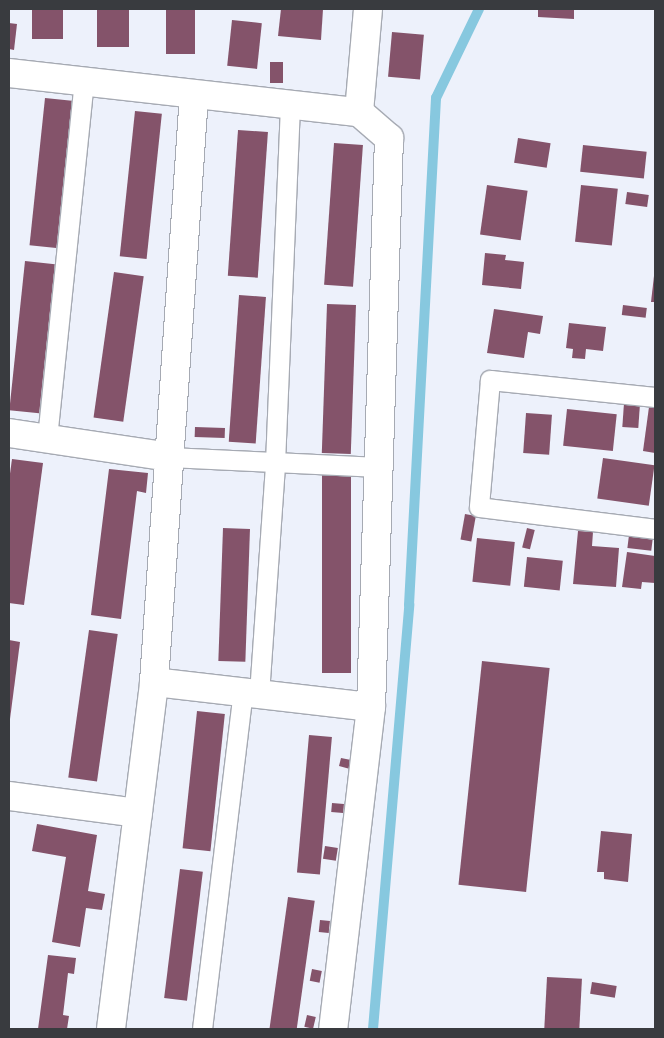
<!DOCTYPE html>
<html>
<head>
<meta charset="utf-8">
<style>
	body { margin:0 }
	#map { position:relative; width:664px; height:1038px; overflow:hidden; background:#edf1fb; font-family:Roboto,sans-serif }
	div>[style] { position:absolute }
	[style*='--x'] { left:calc(var(--x)*1px); top:calc(var(--y)*1px); width:calc(var(--w)*1px); rotate:calc(var(--a)*1deg) }
	.stream>* { height:10px; margin:-5px; padding:0 5px; transform-origin:5px; border-radius:5px; background:#87c8df }
	.building>* { inset:0; background:#84536a; transform-origin:0 0 }
	.roads { filter:drop-shadow(1px 0 #a6aab3) drop-shadow(-1px 0 #a6aab3) drop-shadow(0 1px #a6aab3) drop-shadow(0 -1px #a6aab3) }
	.service>* { height:19px; margin:-9.5px; padding:0 9.5px; transform-origin:9.5px; border-radius:9.5px; background:#fff }
	.minor>* { height:28px; margin:-14px; padding:0 14px; transform-origin:14px; border-radius:14px; background:#fff }
	span { translate:-50% -50%; white-space:nowrap; text-align:center; line-height:1.15; -webkit-text-stroke:5px #fefefe; paint-order:stroke }
	.frame { position:absolute; inset:0; border:10px solid #393b3f; pointer-events:none }
</style>
</head>
<body>
<div id="map">
	<div class="stream">
		<div style="--x:373;--y:1029;--w:426;--a:-85.1"></div>
		<div style="--x:409;--y:605;--w:508;--a:-86.95"></div>
		<div style="--x:436;--y:98;--w:99;--a:-64.2"></div>
	</div>
	<div class="building">
		<div style="left:32px;top:9px;width:31px;height:30px"></div>
		<div style="left:97px;top:9px;width:32px;height:38px"></div>
		<div style="left:166px;top:9px;width:29px;height:45px"></div>
		<div style="clip-path:polygon(281px 9px,323px 9px,321px 40px,278px 36px)"></div>
		<div style="clip-path:polygon(538px 9px,574px 9px,574px 19px,538px 17px)"></div>
		<div style="left:232px;top:20px;width:30px;height:46px;rotate:6deg"></div>
		<div style="clip-path:polygon(9px 23px,17px 24px,14px 50px,9px 49px)"></div>
		<div style="left:392px;top:32px;width:32px;height:45px;rotate:5deg"></div>
		<div style="left:270px;top:62px;width:13px;height:21px"></div>
		<div style="left:45px;top:98px;width:27px;height:148px;rotate:6deg"></div>
		<div style="left:135px;top:111px;width:27px;height:146px;rotate:6deg"></div>
		<div style="left:238px;top:130px;width:30px;height:146px;rotate:4deg"></div>
		<div style="left:518px;top:138px;width:33px;height:25px;rotate:9deg"></div>
		<div style="left:334px;top:143px;width:29px;height:142px;rotate:4deg"></div>
		<div style="left:583px;top:145px;width:64px;height:27px;rotate:6deg"></div>
		<div style="left:487px;top:185px;width:41px;height:50px;rotate:8deg"></div>
		<div style="left:581px;top:185px;width:37px;height:57px;rotate:6deg"></div>
		<div style="left:627px;top:192px;width:22px;height:12px;rotate:8deg"></div>
		<div style="clip-path:polygon(485px 253px,506px 255px,505px 260px,524px 262px,521px 289px,482px 285px)"></div>
		<div style="left:25px;top:261px;width:30px;height:150px;rotate:6deg"></div>
		<div style="left:114px;top:272px;width:30px;height:147px;rotate:8deg"></div>
		<div style="clip-path:polygon(654px 276px,655px 276px,655px 302px,651px 302px)"></div>
		<div style="left:239px;top:295px;width:27px;height:147px;rotate:4deg"></div>
		<div style="left:327px;top:304px;width:29px;height:149px;rotate:2deg"></div>
		<div style="left:623px;top:305px;width:24px;height:10px;rotate:7deg"></div>
		<div style="clip-path:polygon(494px 309px,543px 316px,540px 334px,528px 332px,524px 358px,487px 353px)"></div>
		<div style="clip-path:polygon(569px 323px,606px 327px,603px 351px,586px 349px,585px 359px,572px 358px,573px 349px,566px 348px)"></div>
		<div style="left:624px;top:403px;width:16px;height:24px;rotate:4deg"></div>
		<div style="clip-path:polygon(649px 407px,655px 408px,655px 453px,643px 451px)"></div>
		<div style="left:567px;top:409px;width:50px;height:37px;rotate:6deg"></div>
		<div style="left:526px;top:413px;width:26px;height:40px;rotate:4deg"></div>
		<div style="left:195px;top:427px;width:30px;height:10px;rotate:2deg"></div>
		<div style="left:603px;top:458px;width:52px;height:41px;rotate:8deg"></div>
		<div style="clip-path:polygon(12px 459px,43px 463px,24px 605px,9px 603px,9px 481px)"></div>
		<div style="clip-path:polygon(109px 469px,148px 473px,146px 493px,137px 491px,121px 619px,91px 615px)"></div>
		<div style="left:322px;top:473px;width:29px;height:200px"></div>
		<div style="left:465px;top:514px;width:11px;height:26px;rotate:10deg"></div>
		<div style="left:223px;top:528px;width:27px;height:133px;rotate:2deg"></div>
		<div style="left:527px;top:528px;width:8px;height:20px;rotate:14deg"></div>
		<div style="clip-path:polygon(578px 531px,593px 532px,592px 546px,619px 548px,616px 587px,573px 584px)"></div>
		<div style="left:629px;top:535px;width:24px;height:13px;rotate:7deg"></div>
		<div style="left:477px;top:538px;width:38px;height:44px;rotate:6deg"></div>
		<div style="clip-path:polygon(627px 552px,655px 556px,655px 583px,642px 582px,641px 589px,622px 587px)"></div>
		<div style="left:527px;top:557px;width:36px;height:30px;rotate:6deg"></div>
		<div style="left:89px;top:630px;width:29px;height:149px;rotate:8deg"></div>
		<div style="clip-path:polygon(9px 640px,20px 642px,10px 719px,9px 718px)"></div>
		<div style="left:482px;top:661px;width:68px;height:225px;rotate:6deg"></div>
		<div style="left:197px;top:711px;width:28px;height:138px;rotate:6deg"></div>
		<div style="left:309px;top:735px;width:23px;height:138px;rotate:5deg"></div>
		<div style="clip-path:polygon(341px 758px,351px 760px,350px 769px,339px 766px)"></div>
		<div style="left:332px;top:803px;width:12px;height:9px;rotate:5deg"></div>
		<div style="clip-path:polygon(37px 824px,97px 835px,88px 891px,105px 894px,102px 910px,86px 908px,80px 947px,52px 942px,66px 857px,32px 851px)"></div>
		<div style="clip-path:polygon(601px 831px,632px 834px,628px 882px,604px 879px,604px 872px,597px 872px)"></div>
		<div style="left:325px;top:846px;width:13px;height:13px;rotate:9deg"></div>
		<div style="left:180px;top:869px;width:23px;height:130px;rotate:7deg"></div>
		<div style="left:288px;top:897px;width:27px;height:133px;rotate:8deg"></div>
		<div style="left:320px;top:920px;width:10px;height:12px;rotate:6deg"></div>
		<div style="clip-path:polygon(48px 955px,76px 958px,74px 974px,68px 973px,63px 1015px,69px 1016px,67px 1029px,38px 1029px)"></div>
		<div style="left:312px;top:969px;width:10px;height:12px;rotate:11deg"></div>
		<div style="left:547px;top:977px;width:35px;height:52px;rotate:3deg"></div>
		<div style="left:592px;top:982px;width:25px;height:12px;rotate:9deg"></div>
		<div style="left:307px;top:1015px;width:9px;height:12px;rotate:13deg"></div>
	</div>
	<div class="roads">
		<div class="service">
			<div style="--x:655;--y:397;--w:166;--a:-174.1"></div>
			<div style="--x:490;--y:380;--w:127;--a:95"></div>
			<div style="--x:479;--y:507;--w:177;--a:7.1"></div>
			<div style="--x:47;--y:438;--w:358;--a:-84.1"></div>
			<div style="--x:169;--y:457;--w:210;--a:2.7"></div>
			<div style="--x:259;--y:694;--w:232;--a:-86"></div>
			<div style="--x:275;--y:463;--w:358;--a:-87.6"></div>
			<div style="--x:202;--y:1029;--w:339;--a:-83.1"></div>
		</div>
		<div class="minor">
			<div style="--x:9;--y:73;--w:352;--a:6.4"></div>
			<div style="--x:359;--y:112;--w:40;--a:41"></div>
			<div style="--x:389;--y:138;--w:569;--a:91.81"></div>
			<div style="--x:371;--y:707;--w:324;--a:96.7"></div>
			<div style="--x:359;--y:112;--w:103;--a:-85"></div>
			<div style="--x:9;--y:433;--w:162;--a:8.5"></div>
			<div style="--x:154;--y:682;--w:218;--a:6.6"></div>
			<div style="--x:9;--y:796;--w:130;--a:7.5"></div>
			<div style="--x:111;--y:1029;--w:350;--a:-82.9"></div>
			<div style="--x:154;--y:682;--w:588;--a:-86.1"></div>
		</div>
	</div>
	<div class="frame"></div>
</div>
</body>
</html>
